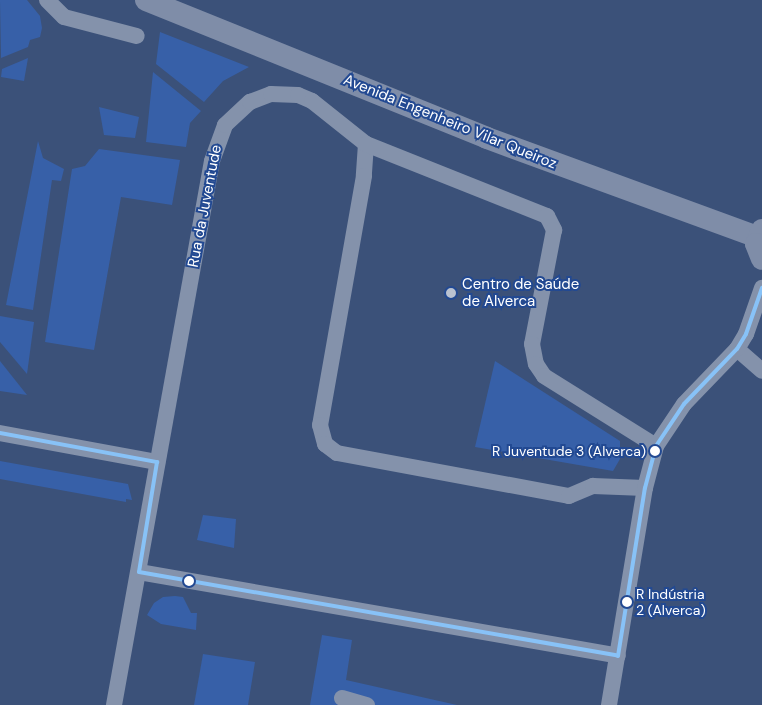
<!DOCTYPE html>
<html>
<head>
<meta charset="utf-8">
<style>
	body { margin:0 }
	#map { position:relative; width:762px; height:705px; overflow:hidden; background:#3b5179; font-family:"DM Sans",sans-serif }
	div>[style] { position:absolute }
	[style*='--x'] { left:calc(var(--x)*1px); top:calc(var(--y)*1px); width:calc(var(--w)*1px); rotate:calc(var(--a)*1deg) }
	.green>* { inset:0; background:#3760a8 }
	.street>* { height:16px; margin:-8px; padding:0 8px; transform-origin:8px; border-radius:8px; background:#8492ab }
	.secondary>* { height:22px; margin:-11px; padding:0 11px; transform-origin:11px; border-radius:11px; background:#7f8da8 }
	.bus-1>* { height:4px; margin:-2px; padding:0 2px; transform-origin:2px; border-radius:2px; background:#88c2f7 }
	.dots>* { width:14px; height:14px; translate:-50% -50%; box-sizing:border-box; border:2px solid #224992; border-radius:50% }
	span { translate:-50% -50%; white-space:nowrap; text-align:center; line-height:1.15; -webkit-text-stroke:4px #224992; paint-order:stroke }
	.bus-label { font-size:14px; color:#fff }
	.right { translate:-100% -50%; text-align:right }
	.left { translate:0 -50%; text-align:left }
	.street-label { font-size:15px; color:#fff }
	.poi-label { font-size:15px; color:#fff }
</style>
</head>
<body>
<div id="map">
	<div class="green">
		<div style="clip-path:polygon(0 0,27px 0,40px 16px,42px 28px,40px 37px,30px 40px,28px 47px,1px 58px)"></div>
		<div style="clip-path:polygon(160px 32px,249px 67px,223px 81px,204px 102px,156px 64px)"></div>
		<div style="clip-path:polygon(28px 58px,24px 81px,1px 77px,2px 69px)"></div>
		<div style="clip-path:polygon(153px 72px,201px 111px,190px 123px,186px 147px,146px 142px)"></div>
		<div style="clip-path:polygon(99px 107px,139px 117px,135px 138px,104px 135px)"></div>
		<div style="clip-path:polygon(38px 141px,43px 158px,64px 169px,61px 181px,52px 180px,33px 310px,6px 305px)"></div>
		<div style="clip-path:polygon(99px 149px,180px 160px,172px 205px,121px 197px,94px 350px,45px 342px,72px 169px,85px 166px)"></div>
		<div style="clip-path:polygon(0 316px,34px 322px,27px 374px,0 342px)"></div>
		<div style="clip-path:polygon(0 361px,27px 395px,0 391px)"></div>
		<div style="clip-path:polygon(495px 361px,620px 441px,620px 459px,613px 471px,475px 447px)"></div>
		<div style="clip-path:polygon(0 461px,128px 484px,132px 500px,126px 499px,126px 502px,0 479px)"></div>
		<div style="clip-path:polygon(203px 515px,236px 519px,234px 548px,197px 540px)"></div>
		<div style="clip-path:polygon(175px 596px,183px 597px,191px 613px,197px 613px,196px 630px,161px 624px,147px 615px,154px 603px,163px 597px)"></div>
		<div style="clip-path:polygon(322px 635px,352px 640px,346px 680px,457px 705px,310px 705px)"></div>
		<div style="clip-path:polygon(203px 654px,255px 662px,248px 705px,194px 705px)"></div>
	</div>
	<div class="street">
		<div style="--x:47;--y:0;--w:24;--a:45"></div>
		<div style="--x:64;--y:17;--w:75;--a:14.6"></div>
		<div style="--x:366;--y:144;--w:32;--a:94"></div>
		<div style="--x:364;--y:176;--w:253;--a:100"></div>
		<div style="--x:320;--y:425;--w:20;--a:75"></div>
		<div style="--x:325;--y:444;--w:15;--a:37"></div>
		<div style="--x:337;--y:453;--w:236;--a:10.5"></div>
		<div style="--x:569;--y:496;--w:26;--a:-23"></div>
		<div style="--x:593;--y:486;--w:52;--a:2.2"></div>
		<div style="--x:737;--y:349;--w:33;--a:41"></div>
		<div style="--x:0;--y:433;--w:160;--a:10.5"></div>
		<div style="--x:139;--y:572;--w:486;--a:9.9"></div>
		<div style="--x:342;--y:698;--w:26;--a:16"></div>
		<div style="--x:114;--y:705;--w:553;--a:-79.79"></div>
		<div style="--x:212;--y:161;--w:38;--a:-70"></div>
		<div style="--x:225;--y:125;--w:34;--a:-43"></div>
		<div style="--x:250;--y:102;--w:22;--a:-21"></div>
		<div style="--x:271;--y:94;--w:27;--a:2"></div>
		<div style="--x:298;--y:95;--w:15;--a:23"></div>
		<div style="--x:312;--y:101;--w:69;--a:38.5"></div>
		<div style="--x:366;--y:144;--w:195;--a:21.7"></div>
		<div style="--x:547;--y:216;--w:16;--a:63"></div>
		<div style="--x:554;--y:230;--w:116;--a:100.9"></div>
		<div style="--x:532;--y:344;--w:20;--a:79"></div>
		<div style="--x:536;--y:364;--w:14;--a:56"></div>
		<div style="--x:544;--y:376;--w:132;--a:32"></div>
		<div style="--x:609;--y:705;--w:220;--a:-80.6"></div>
		<div style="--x:645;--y:488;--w:43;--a:-75.3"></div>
		<div style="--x:656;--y:446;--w:50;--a:-56.3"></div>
		<div style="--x:684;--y:404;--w:76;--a:-46.1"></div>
		<div style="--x:737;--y:349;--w:17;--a:-59"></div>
		<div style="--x:746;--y:334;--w:49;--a:-70.8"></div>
	</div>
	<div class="secondary">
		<div style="--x:146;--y:0;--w:368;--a:22"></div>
		<div style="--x:487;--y:138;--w:288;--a:20.1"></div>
		<div style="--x:762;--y:230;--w:15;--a:113"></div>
		<div style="--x:756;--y:244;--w:16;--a:68"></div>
	</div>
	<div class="bus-1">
		<div style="--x:0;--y:433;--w:160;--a:10.5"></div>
		<div style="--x:157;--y:462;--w:111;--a:99.3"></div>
		<div style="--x:139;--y:572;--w:486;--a:9.9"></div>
		<div style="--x:618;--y:656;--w:170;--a:-80.9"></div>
		<div style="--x:645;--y:488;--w:43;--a:-75.3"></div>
		<div style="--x:656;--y:446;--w:50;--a:-56.3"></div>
		<div style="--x:684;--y:404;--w:76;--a:-46.1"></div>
		<div style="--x:737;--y:349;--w:17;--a:-59"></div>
		<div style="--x:746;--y:334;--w:49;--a:-70.8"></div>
	</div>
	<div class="dots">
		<div style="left:451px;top:293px;background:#bac2d0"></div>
		<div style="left:655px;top:451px;background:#fff"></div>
		<div style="left:189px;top:581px;background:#fff"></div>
		<div style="left:627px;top:602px;background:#fff"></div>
	</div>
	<div class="bus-label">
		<span class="right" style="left:646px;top:451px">R Juventude 3 (Alverca)</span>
		<span class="left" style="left:636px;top:602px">R Indústria<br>2 (Alverca)</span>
	</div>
	<div class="street-label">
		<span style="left:450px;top:122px;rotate:22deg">Avenida Engenheiro Vilar Queiroz</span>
		<span style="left:205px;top:206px;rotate:-79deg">Rua da Juventude</span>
	</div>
	<div class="poi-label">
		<span class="left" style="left:462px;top:293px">Centro de Saúde<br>de Alverca</span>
	</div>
</div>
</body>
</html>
